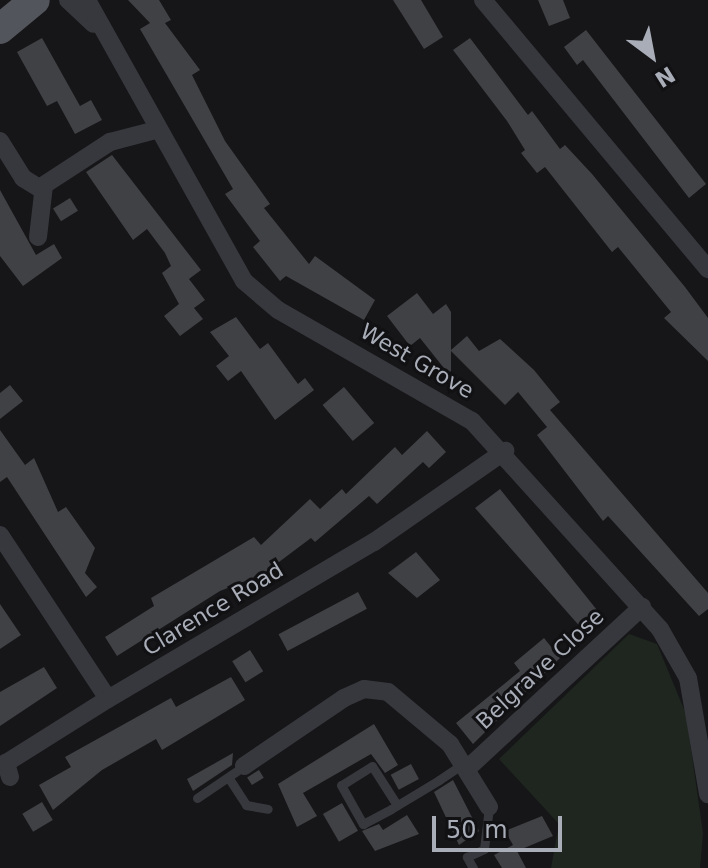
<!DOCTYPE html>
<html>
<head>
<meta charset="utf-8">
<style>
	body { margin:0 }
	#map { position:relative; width:708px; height:868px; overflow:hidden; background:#161618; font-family:"DejaVu Sans",sans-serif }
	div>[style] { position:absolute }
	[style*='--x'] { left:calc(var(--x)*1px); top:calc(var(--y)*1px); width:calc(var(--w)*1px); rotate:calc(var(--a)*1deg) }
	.green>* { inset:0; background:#1e261f }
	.building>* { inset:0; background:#404145; transform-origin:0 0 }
	.service>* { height:9px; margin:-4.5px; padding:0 4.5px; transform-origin:4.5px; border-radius:4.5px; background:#37383d }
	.minor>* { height:18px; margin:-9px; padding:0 9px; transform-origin:9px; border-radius:9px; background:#37383d }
	.primary>* { height:30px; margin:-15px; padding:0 15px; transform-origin:15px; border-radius:15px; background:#53555c }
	span { translate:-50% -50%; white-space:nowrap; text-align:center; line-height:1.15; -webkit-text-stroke:6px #111113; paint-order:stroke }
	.street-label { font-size:22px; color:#a8adb8 }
	.north { position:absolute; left:612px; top:16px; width:80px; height:80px; -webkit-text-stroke:6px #111113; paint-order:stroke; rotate:148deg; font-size:22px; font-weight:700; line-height:32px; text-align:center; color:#a8adb8 }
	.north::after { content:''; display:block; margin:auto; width:28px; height:36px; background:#a8adb8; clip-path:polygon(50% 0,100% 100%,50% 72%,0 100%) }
	.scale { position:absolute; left:432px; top:816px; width:130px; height:36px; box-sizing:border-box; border:4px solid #a8adb8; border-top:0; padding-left:10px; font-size:24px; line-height:28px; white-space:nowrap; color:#a8adb8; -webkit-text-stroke:6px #111113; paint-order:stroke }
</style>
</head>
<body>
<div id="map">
	<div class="green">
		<div style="clip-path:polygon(629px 634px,657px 644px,686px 714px,703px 833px,700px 868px,551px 868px,559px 824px,499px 759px)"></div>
	</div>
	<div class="building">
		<div style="clip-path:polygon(128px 0,159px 0,171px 20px,165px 23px,200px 70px,192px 75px,225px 141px,270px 204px,264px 208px,309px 264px,315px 256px,375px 300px,364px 320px,286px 276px,280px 281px,253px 247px,260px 241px,225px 194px,233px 189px,140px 29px,150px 23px)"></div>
		<div style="clip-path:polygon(393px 0,421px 0,443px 37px,424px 49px)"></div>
		<div style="clip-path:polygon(538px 0,563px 0,570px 18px,549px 26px)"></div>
		<div style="clip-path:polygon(586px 30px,706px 184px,689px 198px,583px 60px,577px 65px,564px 47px)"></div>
		<div style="clip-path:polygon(42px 38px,80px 106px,91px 100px,102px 120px,75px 134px,57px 101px,47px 106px,17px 52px)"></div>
		<div style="clip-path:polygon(470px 38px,528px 115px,532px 111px,560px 149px,565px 145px,592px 174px,685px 287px,708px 318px,708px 361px,664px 318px,671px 312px,618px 247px,612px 252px,545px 167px,537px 173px,521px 153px,525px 150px,507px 121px,453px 50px)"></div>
		<div style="clip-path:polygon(112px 155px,201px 270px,189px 279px,205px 300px,194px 308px,203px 319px,180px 336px,164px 316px,179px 304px,162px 273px,171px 266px,165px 253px,147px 229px,133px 240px,86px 172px)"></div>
		<div style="clip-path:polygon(0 190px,36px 255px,54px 244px,62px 258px,23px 286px,0 256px)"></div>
		<div style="left:70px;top:198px;width:15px;height:20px;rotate:58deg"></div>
		<div style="clip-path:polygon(417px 293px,433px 314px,446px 304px,451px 312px,451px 350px,467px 336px,479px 351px,500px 339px,534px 370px,560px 402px,550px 410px,708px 593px,708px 609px,699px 616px,608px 516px,603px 521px,537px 435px,547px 427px,518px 392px,505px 405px,451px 351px,451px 377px,420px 338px,410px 346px,387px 316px)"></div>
		<div style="clip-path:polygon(236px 317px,260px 349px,268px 343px,298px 384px,305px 378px,314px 390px,275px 420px,241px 371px,228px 381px,216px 366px,229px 356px,210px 332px)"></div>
		<div style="clip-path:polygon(10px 385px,23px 401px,0 419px,0 393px)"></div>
		<div style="left:344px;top:387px;width:47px;height:28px;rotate:50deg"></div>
		<div style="clip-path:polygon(0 430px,25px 465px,34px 458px,58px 512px,66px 507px,95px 548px,85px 573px,97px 587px,86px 597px,7px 477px,0 482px)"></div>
		<div style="clip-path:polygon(427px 431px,446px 452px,429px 468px,423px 462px,377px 504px,369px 496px,315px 542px,311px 538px,263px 574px,220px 591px,117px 656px,105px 637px,154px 606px,151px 598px,254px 537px,261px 545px,310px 499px,320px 509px,342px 489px,346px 494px,395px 447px,402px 455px)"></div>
		<div style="clip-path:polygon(500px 489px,601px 615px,583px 630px,475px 508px)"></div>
		<div style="clip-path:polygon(416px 552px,440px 580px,417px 598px,388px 573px)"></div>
		<div style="left:358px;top:592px;width:19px;height:90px;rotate:62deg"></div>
		<div style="clip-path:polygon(0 604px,21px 635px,0 649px)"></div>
		<div style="clip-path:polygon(544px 638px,560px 658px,473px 744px,456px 723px,520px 671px,514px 663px)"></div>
		<div style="left:250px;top:650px;width:25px;height:21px;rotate:58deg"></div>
		<div style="clip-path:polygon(44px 667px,57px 688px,0 726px,0 692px)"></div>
		<div style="clip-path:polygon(231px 677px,245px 700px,162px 750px,156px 739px,102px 770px,53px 810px,39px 785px,71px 767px,65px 757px,171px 698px,176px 707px)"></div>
		<div style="clip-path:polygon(374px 724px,398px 765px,385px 773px,371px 754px,303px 793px,317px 816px,297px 827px,278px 784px)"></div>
		<div style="clip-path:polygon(233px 753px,232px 765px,193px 791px,187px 779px)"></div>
		<div style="left:411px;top:764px;width:17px;height:23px;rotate:62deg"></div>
		<div style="left:259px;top:770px;width:9px;height:14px;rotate:58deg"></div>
		<div style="clip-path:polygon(453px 780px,479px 831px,459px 845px,434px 792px)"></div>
		<div style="left:42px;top:802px;width:21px;height:23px;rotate:59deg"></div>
		<div style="left:342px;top:803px;width:32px;height:22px;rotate:60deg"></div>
		<div style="clip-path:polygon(407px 815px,419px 834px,375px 851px,362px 831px,379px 824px,383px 830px)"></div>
		<div style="clip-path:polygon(542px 816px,553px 836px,517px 851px,526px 868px,502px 868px,494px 855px,513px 845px,505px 831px)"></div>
	</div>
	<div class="service">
		<div style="--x:230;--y:780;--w:30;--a:57"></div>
		<div style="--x:246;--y:805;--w:22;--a:10"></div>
		<div style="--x:197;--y:798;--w:57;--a:-34.2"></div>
		<div style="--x:397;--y:805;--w:46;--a:-122.7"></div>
		<div style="--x:372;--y:766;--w:36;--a:148"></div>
		<div style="--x:341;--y:785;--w:45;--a:60.6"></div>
		<div style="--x:363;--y:824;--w:32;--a:-28"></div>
		<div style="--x:391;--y:809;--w:56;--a:-31.1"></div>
		<div style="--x:439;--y:780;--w:29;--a:-34"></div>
		<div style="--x:473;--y:868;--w:13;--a:-119"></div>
		<div style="--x:467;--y:857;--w:19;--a:-25"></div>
		<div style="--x:484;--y:849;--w:42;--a:-83.2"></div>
	</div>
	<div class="minor">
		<div style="--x:68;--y:0;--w:35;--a:43"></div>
		<div style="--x:87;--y:0;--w:322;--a:60.8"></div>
		<div style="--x:244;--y:281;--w:45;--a:40.5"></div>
		<div style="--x:278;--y:310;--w:224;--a:29.8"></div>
		<div style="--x:472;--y:421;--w:280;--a:47.9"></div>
		<div style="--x:660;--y:629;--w:56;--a:60.3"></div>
		<div style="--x:688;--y:678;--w:118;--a:80.2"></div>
		<div style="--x:483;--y:0;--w:351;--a:50.1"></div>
		<div style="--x:0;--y:141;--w:44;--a:58.1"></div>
		<div style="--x:23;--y:178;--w:22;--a:32"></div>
		<div style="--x:38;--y:237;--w:52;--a:-83.4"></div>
		<div style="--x:44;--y:185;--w:79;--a:-33.1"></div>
		<div style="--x:110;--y:142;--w:48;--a:-14.6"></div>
		<div style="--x:0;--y:535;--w:196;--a:56.6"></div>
		<div style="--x:108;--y:699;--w:309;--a:-30.6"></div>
		<div style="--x:374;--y:542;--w:160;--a:-34.8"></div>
		<div style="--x:244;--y:766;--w:121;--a:-34.2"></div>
		<div style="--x:344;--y:698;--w:22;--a:-24"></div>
		<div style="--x:364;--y:689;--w:24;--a:7"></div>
		<div style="--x:388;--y:692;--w:81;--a:40"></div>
		<div style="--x:450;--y:744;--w:74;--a:58.2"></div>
		<div style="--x:469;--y:767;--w:236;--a:-42.8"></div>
		<div style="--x:10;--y:777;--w:15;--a:-106"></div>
		<div style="--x:6;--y:763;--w:120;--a:-32.1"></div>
	</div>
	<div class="primary">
		<div style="--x:0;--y:29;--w:45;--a:-39.6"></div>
	</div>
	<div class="street-label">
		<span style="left:417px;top:361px;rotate:30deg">West Grove</span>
		<span style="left:213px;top:609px;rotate:-31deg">Clarence Road</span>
		<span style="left:540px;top:669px;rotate:-43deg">Belgrave Close</span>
	</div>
	<div class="north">N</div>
	<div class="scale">50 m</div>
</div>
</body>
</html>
